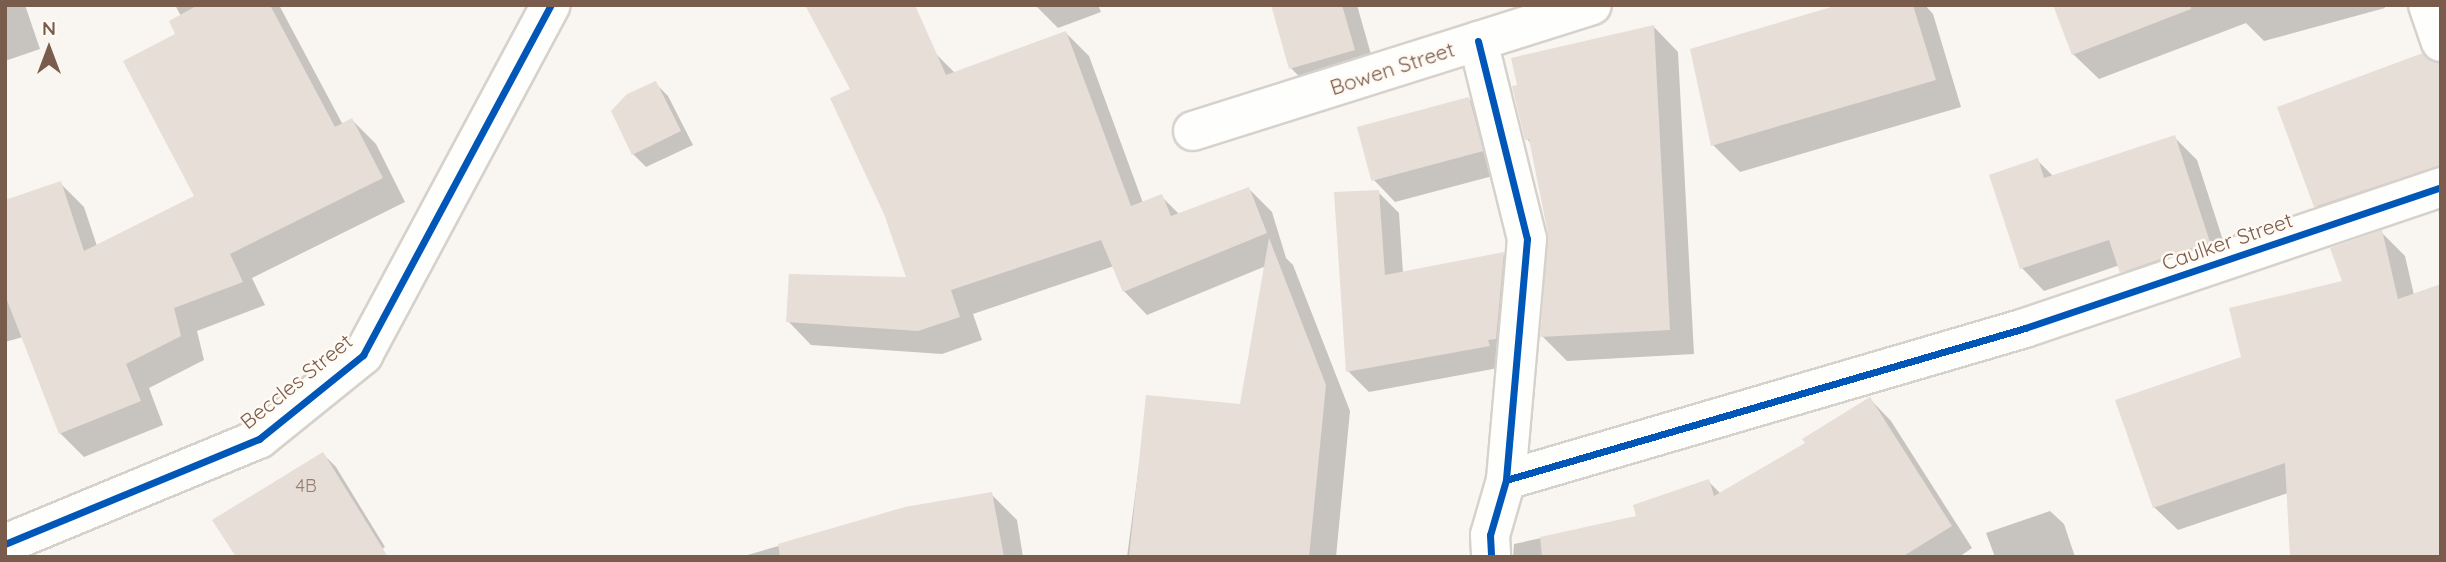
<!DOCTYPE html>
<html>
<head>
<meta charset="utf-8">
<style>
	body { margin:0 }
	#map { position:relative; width:2446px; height:562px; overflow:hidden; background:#f9f5f0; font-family:Quicksand,sans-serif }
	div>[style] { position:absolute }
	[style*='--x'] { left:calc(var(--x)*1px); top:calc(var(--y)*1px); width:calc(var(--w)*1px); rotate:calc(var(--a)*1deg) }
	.shadow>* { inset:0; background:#0003 }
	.building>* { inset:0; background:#e6ded7; transform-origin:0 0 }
	.roads { filter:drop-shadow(2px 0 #d7d1cb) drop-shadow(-2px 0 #d7d1cb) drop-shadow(0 2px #d7d1cb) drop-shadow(0 -2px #d7d1cb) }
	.minor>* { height:38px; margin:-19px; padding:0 19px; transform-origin:19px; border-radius:19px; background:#fefefd }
	.cycleway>* { height:7px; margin:-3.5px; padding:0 3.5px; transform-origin:3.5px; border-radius:3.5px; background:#0057b8 }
	span { translate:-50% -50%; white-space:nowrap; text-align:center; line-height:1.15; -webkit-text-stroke:5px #fffaf3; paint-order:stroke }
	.number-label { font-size:18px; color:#977e72 }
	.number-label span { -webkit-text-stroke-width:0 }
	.street-label { font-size:21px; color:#7a5c4d }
	.frame { position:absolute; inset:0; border:7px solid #7a5c4d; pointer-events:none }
	.north { position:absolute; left:14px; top:14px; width:70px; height:70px; -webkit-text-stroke:5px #fffaf3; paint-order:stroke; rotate:0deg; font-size:19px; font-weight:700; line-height:28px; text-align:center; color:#7a5c4d }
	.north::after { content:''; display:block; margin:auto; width:24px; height:32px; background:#7a5c4d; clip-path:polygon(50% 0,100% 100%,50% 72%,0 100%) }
</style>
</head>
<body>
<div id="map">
	<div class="shadow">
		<div style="clip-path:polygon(5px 5px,25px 5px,40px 49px,5px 61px)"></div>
		<div style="clip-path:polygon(175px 5px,279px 5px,343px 125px,352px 120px,376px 144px,405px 202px,252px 278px,265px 305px,197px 331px,204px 360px,149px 388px,163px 425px,84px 457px,60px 433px,23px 337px,5px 342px,5px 201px,60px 183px,84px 207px,97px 246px,197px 197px,177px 35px,181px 16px)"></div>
		<div style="clip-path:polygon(1035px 5px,1098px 5px,1101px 12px,1058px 28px)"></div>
		<div style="clip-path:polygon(1272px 5px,1357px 5px,1376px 72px,1313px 91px,1291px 68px)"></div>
		<div style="clip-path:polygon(1844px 5px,1925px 5px,1933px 14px,1961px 107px,1740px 172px,1713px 145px)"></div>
		<div style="clip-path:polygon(2055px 5px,2384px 5px,2385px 8px,2264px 41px,2246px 23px,2099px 79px,2073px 54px)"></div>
		<div style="clip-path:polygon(1653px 26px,1678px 52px,1694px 354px,1567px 361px,1542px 336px,1550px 234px,1532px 145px,1527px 139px)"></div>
		<div style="clip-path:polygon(1066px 33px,1089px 56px,1143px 203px,1161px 196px,1180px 215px,1249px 189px,1272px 212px,1286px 258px,1293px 265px,1350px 411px,1336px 557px,1127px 557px,1148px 397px,1242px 406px,1266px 266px,1147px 315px,1124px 291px,1114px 266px,973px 314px,982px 340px,942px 354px,811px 345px,788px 321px,908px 279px,934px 52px,956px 74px)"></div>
		<div style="clip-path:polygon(2441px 65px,2441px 199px,2343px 233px,2316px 206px)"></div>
		<div style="clip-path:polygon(655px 83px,668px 96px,693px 145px,646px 167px,633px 154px)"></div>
		<div style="clip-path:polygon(1469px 99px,1491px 121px,1504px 173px,1395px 202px,1373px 179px)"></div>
		<div style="clip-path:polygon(2174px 137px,2197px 160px,2231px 265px,2144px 294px,2120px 265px,2044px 291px,2022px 268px,1991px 176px,2037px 160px,2054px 177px)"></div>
		<div style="clip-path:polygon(1378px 192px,1399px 213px,1403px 273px,1503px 254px,1524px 275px,1509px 366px,1369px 392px,1348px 371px)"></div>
		<div style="clip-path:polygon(2381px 232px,2405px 256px,2414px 295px,2288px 493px,2178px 530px,2154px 507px,2243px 358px,2344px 282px)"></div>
		<div style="clip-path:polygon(1870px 399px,1891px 421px,1972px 548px,1959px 557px,1513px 557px,1514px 544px,1639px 517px,1708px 481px,1721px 494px,1807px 444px)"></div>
		<div style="clip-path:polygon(323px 454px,336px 467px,385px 547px,370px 557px)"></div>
		<div style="clip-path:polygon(991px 494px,1017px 520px,1023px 557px,744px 556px,905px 509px)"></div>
		<div style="clip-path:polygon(2050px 511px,2064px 524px,2075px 557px,1995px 557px,1986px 533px)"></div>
	</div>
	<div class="building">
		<div style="clip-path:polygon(198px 5px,270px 5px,335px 127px,352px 118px,383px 178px,230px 254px,243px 282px,174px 308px,181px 336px,126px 364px,141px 401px,59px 434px,5px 295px,5px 200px,61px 181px,84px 251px,194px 196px,123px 61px,175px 34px,169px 21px)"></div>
		<div style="clip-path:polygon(805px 5px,915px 5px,946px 75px,1066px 31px,1131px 206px,1162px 194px,1171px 216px,1249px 187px,1267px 233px,1123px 292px,1101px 240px,951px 290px,960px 317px,918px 331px,786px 322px,789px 274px,906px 277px,884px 214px,830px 98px,850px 89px)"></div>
		<div style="clip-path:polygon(1271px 5px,1342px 5px,1355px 50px,1289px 69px)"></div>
		<div style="clip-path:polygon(1838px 5px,1913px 5px,1936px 80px,1711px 146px,1690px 49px)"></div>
		<div style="clip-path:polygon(2053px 5px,2191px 5px,2191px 9px,2072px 55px)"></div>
		<div style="clip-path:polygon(1654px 25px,1670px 330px,1540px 337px,1548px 234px,1529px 139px,1525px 140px,1512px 86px,1517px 85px,1511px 58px)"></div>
		<div style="clip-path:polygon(2423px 53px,2441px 63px,2441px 165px,2314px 207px,2277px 107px)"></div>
		<div style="clip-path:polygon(656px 81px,681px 131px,632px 155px,611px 111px,627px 94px)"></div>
		<div style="left:1469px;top:97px;width:56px;height:116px;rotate:75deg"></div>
		<div style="clip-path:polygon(2175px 135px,2210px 242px,2120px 273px,2109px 240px,2020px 269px,1989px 175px,2038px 158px,2044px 178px)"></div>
		<div style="clip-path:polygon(1379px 190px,1385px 275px,1504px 252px,1496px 339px,1488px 340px,1490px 346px,1346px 372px,1334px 192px)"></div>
		<div style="clip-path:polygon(2382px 230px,2398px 299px,2441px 284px,2441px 557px,2290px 557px,2285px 463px,2153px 508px,2115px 400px,2241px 357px,2229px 308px,2342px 281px,2330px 248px)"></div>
		<div style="clip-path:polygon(1269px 238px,1326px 385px,1309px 557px,1129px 557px,1146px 395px,1240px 404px)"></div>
		<div style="clip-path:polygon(1870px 397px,1952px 526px,1902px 557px,1542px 557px,1540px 537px,1636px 516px,1633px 505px,1709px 479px,1714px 496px,1805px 443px,1802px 439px)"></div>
		<div style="clip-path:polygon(323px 452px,388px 557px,236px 557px,212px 520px)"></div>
		<div style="clip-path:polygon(992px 492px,1004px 557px,780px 557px,778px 544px,905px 507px)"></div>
	</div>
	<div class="roads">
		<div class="minor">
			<div style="--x:2428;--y:5;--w:39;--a:71"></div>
			<div style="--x:1478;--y:41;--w:204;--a:76.1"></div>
			<div style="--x:1527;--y:239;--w:242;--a:95"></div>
			<div style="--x:1506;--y:480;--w:57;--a:106.2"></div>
			<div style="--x:1490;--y:535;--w:22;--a:87"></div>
			<div style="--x:1193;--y:131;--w:418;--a:-17.5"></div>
			<div style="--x:1506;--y:480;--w:541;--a:-16.32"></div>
			<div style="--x:2025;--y:328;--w:439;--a:-18.7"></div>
			<div style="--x:5;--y:544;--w:275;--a:-22.5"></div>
			<div style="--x:259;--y:439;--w:134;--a:-38.9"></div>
			<div style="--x:363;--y:355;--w:397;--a:-61.8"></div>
		</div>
	</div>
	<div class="cycleway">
		<div style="--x:1478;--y:41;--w:204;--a:76.1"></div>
		<div style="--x:1527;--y:239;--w:242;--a:95"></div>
		<div style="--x:1506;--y:480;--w:57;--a:106.2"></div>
		<div style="--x:1490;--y:535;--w:22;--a:87"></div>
		<div style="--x:1506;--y:480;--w:541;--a:-16.32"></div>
		<div style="--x:2025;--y:328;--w:439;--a:-18.7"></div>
		<div style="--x:5;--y:544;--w:275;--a:-22.5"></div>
		<div style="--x:259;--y:439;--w:134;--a:-38.9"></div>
		<div style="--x:363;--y:355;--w:397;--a:-61.8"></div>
	</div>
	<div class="number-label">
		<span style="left:306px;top:486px">4B</span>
	</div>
	<div class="street-label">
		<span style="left:1392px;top:68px;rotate:-18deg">Bowen Street</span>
		<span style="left:2227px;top:241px;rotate:-19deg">Caulker Street</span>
		<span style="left:296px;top:381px;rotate:-39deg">Beccles Street</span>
	</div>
	<div class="frame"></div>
	<div class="north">N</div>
</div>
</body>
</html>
